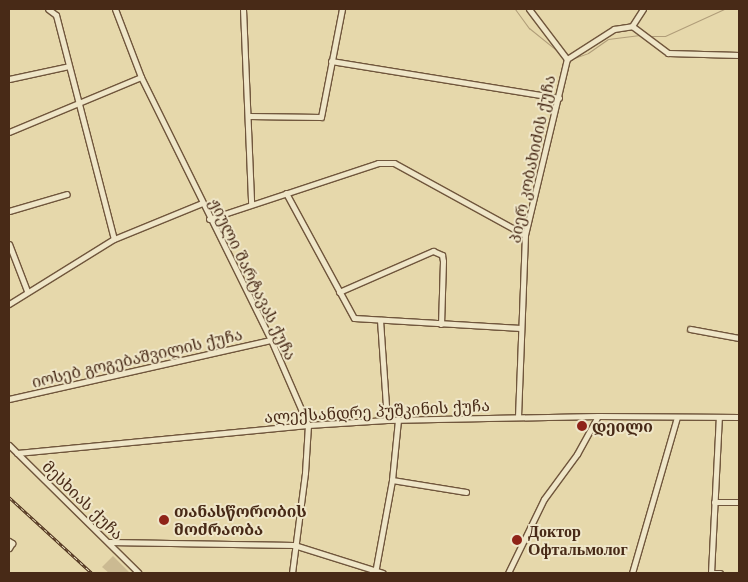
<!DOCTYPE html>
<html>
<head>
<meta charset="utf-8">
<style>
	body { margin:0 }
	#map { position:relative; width:748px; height:582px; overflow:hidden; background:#e6d8ab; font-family:"Libre Caslon Text","Noto Serif Georgian",serif }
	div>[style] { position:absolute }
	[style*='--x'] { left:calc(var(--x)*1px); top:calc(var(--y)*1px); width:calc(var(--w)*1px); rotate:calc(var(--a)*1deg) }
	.green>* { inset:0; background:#cbba92 }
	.stream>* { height:1px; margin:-0.5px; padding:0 0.5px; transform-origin:0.5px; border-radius:0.5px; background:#b09d79 }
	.roads { filter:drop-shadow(1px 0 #70563c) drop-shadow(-1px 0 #70563c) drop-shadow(0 1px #70563c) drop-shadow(0 -1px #70563c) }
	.minor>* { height:5px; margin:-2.5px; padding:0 2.5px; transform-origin:2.5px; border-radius:2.5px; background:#efe6c8 }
	.rail>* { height:3px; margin-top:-1.5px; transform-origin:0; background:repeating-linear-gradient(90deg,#efe6c8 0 4px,#482a17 0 8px); box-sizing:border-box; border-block:1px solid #482a17 }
	.dots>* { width:14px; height:14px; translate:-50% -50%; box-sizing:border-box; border:2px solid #efe6c8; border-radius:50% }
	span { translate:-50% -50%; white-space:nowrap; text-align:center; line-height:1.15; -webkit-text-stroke:4px #efe6c8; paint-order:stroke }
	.street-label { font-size:16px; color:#482a17 }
	.poi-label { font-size:16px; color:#482a17; font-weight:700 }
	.left { translate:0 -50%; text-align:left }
	.frame { position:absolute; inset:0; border:10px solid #482a17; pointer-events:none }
</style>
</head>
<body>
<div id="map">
	<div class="green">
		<div style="clip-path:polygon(113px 556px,130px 573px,109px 573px,102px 567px)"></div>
	</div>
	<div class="stream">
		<div style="--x:515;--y:9;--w:24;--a:54"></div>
		<div style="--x:529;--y:28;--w:38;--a:39"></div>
		<div style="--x:649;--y:36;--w:16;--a:0"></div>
		<div style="--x:665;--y:36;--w:65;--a:-24.6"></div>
		<div style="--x:571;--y:59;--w:18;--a:-19"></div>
		<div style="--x:588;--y:53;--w:24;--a:-35"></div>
		<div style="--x:608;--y:39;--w:32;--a:-7"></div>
	</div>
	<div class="roads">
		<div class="minor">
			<div style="--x:48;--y:9;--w:10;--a:37"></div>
			<div style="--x:56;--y:15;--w:231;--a:75.5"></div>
			<div style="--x:115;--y:9;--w:73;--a:69.1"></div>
			<div style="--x:141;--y:77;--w:293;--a:63.7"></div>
			<div style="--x:271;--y:340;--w:93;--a:66.5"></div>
			<div style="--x:308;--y:425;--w:48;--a:93.6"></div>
			<div style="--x:305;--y:473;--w:101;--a:97.4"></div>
			<div style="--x:243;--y:9;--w:194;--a:87.6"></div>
			<div style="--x:529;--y:9;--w:63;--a:52.8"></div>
			<div style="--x:632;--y:26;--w:45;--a:36.9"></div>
			<div style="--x:668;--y:53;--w:71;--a:1.6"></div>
			<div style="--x:567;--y:59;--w:56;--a:-32.6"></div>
			<div style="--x:614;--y:29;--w:18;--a:-9"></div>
			<div style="--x:632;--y:26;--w:20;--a:-57"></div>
			<div style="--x:331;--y:61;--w:231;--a:9.2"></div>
			<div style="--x:9;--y:79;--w:61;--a:-12.2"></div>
			<div style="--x:249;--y:116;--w:72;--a:0.8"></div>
			<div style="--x:321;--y:117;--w:110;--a:-79"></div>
			<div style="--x:9;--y:132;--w:143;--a:-22.6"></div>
			<div style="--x:286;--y:193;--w:142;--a:61.5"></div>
			<div style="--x:354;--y:318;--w:167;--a:3.4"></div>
			<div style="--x:9;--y:211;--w:60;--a:-16.3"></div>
			<div style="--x:209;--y:219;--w:178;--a:-18.3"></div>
			<div style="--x:378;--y:163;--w:16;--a:0"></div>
			<div style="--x:394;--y:163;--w:149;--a:28.8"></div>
			<div style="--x:9;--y:244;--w:50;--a:69"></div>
			<div style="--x:339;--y:292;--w:103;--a:-23.6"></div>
			<div style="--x:433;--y:251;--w:10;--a:24"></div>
			<div style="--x:442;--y:255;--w:6;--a:81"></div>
			<div style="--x:443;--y:261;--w:63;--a:91.8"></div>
			<div style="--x:9;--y:304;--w:123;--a:-31.8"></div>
			<div style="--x:114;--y:239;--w:95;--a:-22.2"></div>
			<div style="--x:380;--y:320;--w:100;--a:86"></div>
			<div style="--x:690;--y:329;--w:50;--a:10.4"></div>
			<div style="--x:9;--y:399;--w:269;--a:-12.7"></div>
			<div style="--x:518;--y:417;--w:182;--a:-87.8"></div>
			<div style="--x:525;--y:235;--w:181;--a:-76.6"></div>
			<div style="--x:9;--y:445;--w:182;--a:44.6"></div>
			<div style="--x:17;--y:453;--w:292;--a:-5.5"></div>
			<div style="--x:308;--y:425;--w:79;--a:-3.6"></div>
			<div style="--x:387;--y:420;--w:211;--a:-1.1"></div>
			<div style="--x:598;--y:416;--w:141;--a:0.4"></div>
			<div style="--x:392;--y:480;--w:75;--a:9.2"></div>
			<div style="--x:714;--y:502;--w:25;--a:0"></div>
			<div style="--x:9;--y:541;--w:4;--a:34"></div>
			<div style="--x:12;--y:543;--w:6;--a:121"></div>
			<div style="--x:109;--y:542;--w:185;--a:0.9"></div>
			<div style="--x:294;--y:545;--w:93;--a:17.5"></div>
			<div style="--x:375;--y:573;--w:95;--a:-79.6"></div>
			<div style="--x:392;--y:480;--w:60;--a:-84.3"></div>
			<div style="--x:508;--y:573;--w:82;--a:-64.1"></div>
			<div style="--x:544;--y:499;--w:56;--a:-53.7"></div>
			<div style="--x:577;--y:454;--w:43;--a:-61.1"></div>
			<div style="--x:632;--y:573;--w:162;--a:-73.9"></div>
			<div style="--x:711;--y:573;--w:156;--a:-87.1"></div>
			<div style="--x:711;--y:573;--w:9;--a:0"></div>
		</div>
	</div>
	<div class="rail">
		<div style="--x:9;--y:497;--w:113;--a:42.5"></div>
	</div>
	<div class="dots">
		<div style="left:582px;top:426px;background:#8f2418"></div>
		<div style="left:164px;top:520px;background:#8f2418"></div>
		<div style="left:517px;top:540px;background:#8f2418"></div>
	</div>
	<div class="street-label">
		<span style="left:532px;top:159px;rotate:-78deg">პიერ კობახიძის ქუჩა</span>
		<span style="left:253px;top:279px;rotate:64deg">ჟიული შარტავას ქუჩა</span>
		<span style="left:137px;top:358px;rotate:-13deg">იოსებ გოგებაშვილის ქუჩა</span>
		<span style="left:377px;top:411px;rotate:-3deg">ალექსანდრე პუშკინის ქუჩა</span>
		<span style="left:83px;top:500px;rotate:44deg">მესხიას ქუჩა</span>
	</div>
	<div class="poi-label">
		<span class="left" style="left:592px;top:426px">დეილი</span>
		<span class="left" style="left:174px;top:520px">თანასწორობის<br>მოძრაობა</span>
		<span class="left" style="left:528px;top:540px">Доктор<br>Офтальмолог</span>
	</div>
	<div class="frame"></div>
</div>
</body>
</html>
